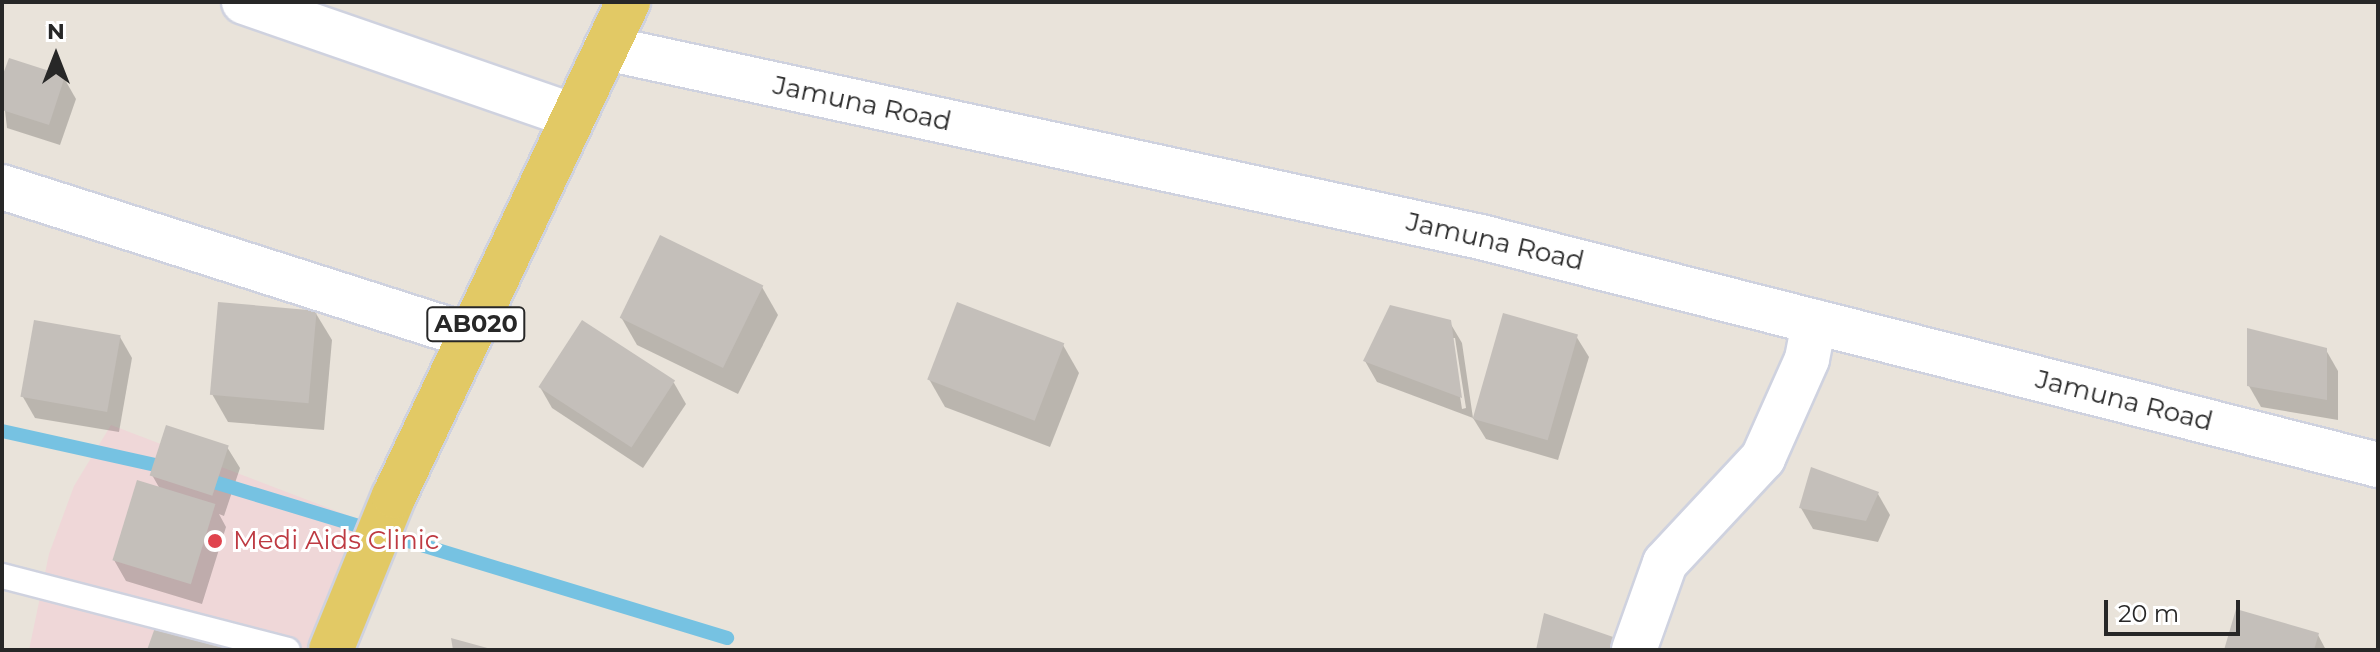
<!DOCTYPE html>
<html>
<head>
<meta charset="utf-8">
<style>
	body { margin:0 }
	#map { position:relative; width:2380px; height:652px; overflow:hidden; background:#e9e3da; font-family:Montserrat,sans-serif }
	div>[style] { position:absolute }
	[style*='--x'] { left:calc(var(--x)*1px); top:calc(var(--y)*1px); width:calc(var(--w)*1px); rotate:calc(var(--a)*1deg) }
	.medical>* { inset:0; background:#efd7d8 }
	.shadow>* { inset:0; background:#0003 }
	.stream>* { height:14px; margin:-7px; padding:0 7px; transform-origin:7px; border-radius:7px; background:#76c2e2 }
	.building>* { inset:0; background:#c4bfba; transform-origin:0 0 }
	.roads { filter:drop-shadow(2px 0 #cfd2df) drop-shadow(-2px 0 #cfd2df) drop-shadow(0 2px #cfd2df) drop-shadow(0 -2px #cfd2df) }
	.lane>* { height:24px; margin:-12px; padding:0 12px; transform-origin:12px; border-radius:12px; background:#fff }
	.street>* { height:44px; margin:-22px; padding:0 22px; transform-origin:22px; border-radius:22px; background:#fff }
	.primary>* { height:44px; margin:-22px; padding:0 22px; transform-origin:22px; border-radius:22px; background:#e2c965 }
	.dots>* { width:22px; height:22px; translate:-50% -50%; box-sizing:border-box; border:4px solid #fff; border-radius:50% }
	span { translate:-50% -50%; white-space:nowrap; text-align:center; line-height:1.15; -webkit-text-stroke:6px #fff; paint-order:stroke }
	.shield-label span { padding:2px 6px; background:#fff; border:2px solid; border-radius:6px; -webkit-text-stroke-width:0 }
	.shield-label { font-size:24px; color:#272727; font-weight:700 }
	.street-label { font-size:26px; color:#272727 }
	.health-label { font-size:26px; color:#be3a42 }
	.left { translate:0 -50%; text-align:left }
	.frame { position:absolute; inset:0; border:4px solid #272727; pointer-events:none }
	.north { position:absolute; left:16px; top:16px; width:80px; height:80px; -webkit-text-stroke:6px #fff; paint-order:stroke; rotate:0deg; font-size:22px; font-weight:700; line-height:32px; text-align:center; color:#272727 }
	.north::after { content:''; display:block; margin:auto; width:28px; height:36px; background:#272727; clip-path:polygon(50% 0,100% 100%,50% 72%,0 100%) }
	.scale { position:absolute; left:2104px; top:600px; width:136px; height:36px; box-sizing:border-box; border:4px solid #272727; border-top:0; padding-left:10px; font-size:24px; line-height:28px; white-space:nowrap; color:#272727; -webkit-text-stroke:6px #fff; paint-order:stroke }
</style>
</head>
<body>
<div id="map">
	<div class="medical">
		<div style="clip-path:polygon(111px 425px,381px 528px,331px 650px,29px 650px,49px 554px,74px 486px)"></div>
	</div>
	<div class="shadow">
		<div style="clip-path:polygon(64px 78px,76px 99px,60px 145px,7px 128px,2px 84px)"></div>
		<div style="clip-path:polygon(762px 287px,778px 315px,738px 394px,637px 345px,621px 317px)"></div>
		<div style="clip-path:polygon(315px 312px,332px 340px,324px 430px,228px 422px,212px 394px)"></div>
		<div style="clip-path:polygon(evenodd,1449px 321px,1462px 343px,1473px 418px,1377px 382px,1365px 361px,1449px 321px,1451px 338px,1455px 338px,1466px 408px,1462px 409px,1451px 338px)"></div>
		<div style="clip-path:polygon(1576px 336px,1589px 357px,1558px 460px,1486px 439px,1473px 418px)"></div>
		<div style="clip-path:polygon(120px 337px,132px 358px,119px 432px,35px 418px,23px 397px)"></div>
		<div style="clip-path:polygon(1063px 345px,1079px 373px,1050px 447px,945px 407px,929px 379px)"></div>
		<div style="clip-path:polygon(2326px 350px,2338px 371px,2338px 420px,2261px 407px,2249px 386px)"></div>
		<div style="clip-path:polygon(674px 383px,686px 404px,643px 468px,552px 408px,540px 387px)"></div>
		<div style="clip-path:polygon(227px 447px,240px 468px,224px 516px,219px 514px,226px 527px,202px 604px,126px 581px,114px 560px,160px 489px,152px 475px)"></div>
		<div style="clip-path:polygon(1878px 494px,1890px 515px,1878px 542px,1813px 529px,1801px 508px)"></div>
		<div style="clip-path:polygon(2318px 635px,2326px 650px,2226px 650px)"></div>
	</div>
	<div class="stream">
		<div style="--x:2;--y:431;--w:171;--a:12.5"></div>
		<div style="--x:201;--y:478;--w:550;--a:16.92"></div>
	</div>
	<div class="building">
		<div style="clip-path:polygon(9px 58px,65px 76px,49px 125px,2px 110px,2px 77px)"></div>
		<div style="left:660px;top:235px;width:115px;height:92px;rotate:26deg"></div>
		<div style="left:218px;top:302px;width:99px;height:93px;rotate:5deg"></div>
		<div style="left:957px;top:302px;width:115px;height:83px;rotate:21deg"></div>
		<div style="clip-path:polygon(1390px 305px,1451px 320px,1462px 398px,1363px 361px)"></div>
		<div style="left:1503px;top:313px;width:78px;height:110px;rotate:16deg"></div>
		<div style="left:34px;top:320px;width:88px;height:78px;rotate:10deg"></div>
		<div style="left:582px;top:320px;width:111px;height:80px;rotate:33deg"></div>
		<div style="clip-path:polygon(2247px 328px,2327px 348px,2327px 400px,2247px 386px)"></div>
		<div style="left:166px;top:425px;width:66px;height:53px;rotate:18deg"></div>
		<div style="clip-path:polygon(1811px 467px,1879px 492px,1866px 521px,1799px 508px)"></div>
		<div style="left:137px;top:480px;width:82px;height:84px;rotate:17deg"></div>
		<div style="clip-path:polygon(2236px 609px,2319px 633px,2314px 650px,2224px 650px)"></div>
		<div style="clip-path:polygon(1544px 613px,1616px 638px,1614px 650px,1536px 650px)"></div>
		<div style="clip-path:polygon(157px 622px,232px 650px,147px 650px)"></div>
		<div style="clip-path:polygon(451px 638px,491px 649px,491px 650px,453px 650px)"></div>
	</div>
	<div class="roads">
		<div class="lane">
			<div style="--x:2;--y:576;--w:295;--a:14.5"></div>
		</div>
		<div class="street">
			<div style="--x:244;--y:2;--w:349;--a:19.1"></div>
			<div style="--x:606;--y:48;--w:895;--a:12.19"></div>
			<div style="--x:1481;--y:237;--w:926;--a:14.26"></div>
			<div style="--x:2;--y:187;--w:491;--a:17.7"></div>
			<div style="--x:1634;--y:650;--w:92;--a:-70.4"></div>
			<div style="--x:1665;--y:563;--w:144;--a:-47"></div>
			<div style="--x:1763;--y:458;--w:108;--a:-66"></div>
			<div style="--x:1807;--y:359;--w:38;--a:-79"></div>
		</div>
		<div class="primary">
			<div style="--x:331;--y:650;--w:166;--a:-67.8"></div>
			<div style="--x:394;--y:496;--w:547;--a:-64.65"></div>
		</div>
	</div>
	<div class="dots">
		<div style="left:215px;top:541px;background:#e0444e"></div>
	</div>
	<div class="shield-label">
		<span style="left:476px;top:324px">AB020</span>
	</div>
	<div class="street-label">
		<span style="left:862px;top:104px;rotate:12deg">Jamuna Road</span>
		<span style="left:1495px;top:242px;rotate:13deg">Jamuna Road</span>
		<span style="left:2124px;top:401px;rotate:14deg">Jamuna Road</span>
	</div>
	<div class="health-label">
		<span class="left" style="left:233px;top:541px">Medi Aids Clinic</span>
	</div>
	<div class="frame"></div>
	<div class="north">N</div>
	<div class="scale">20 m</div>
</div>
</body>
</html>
